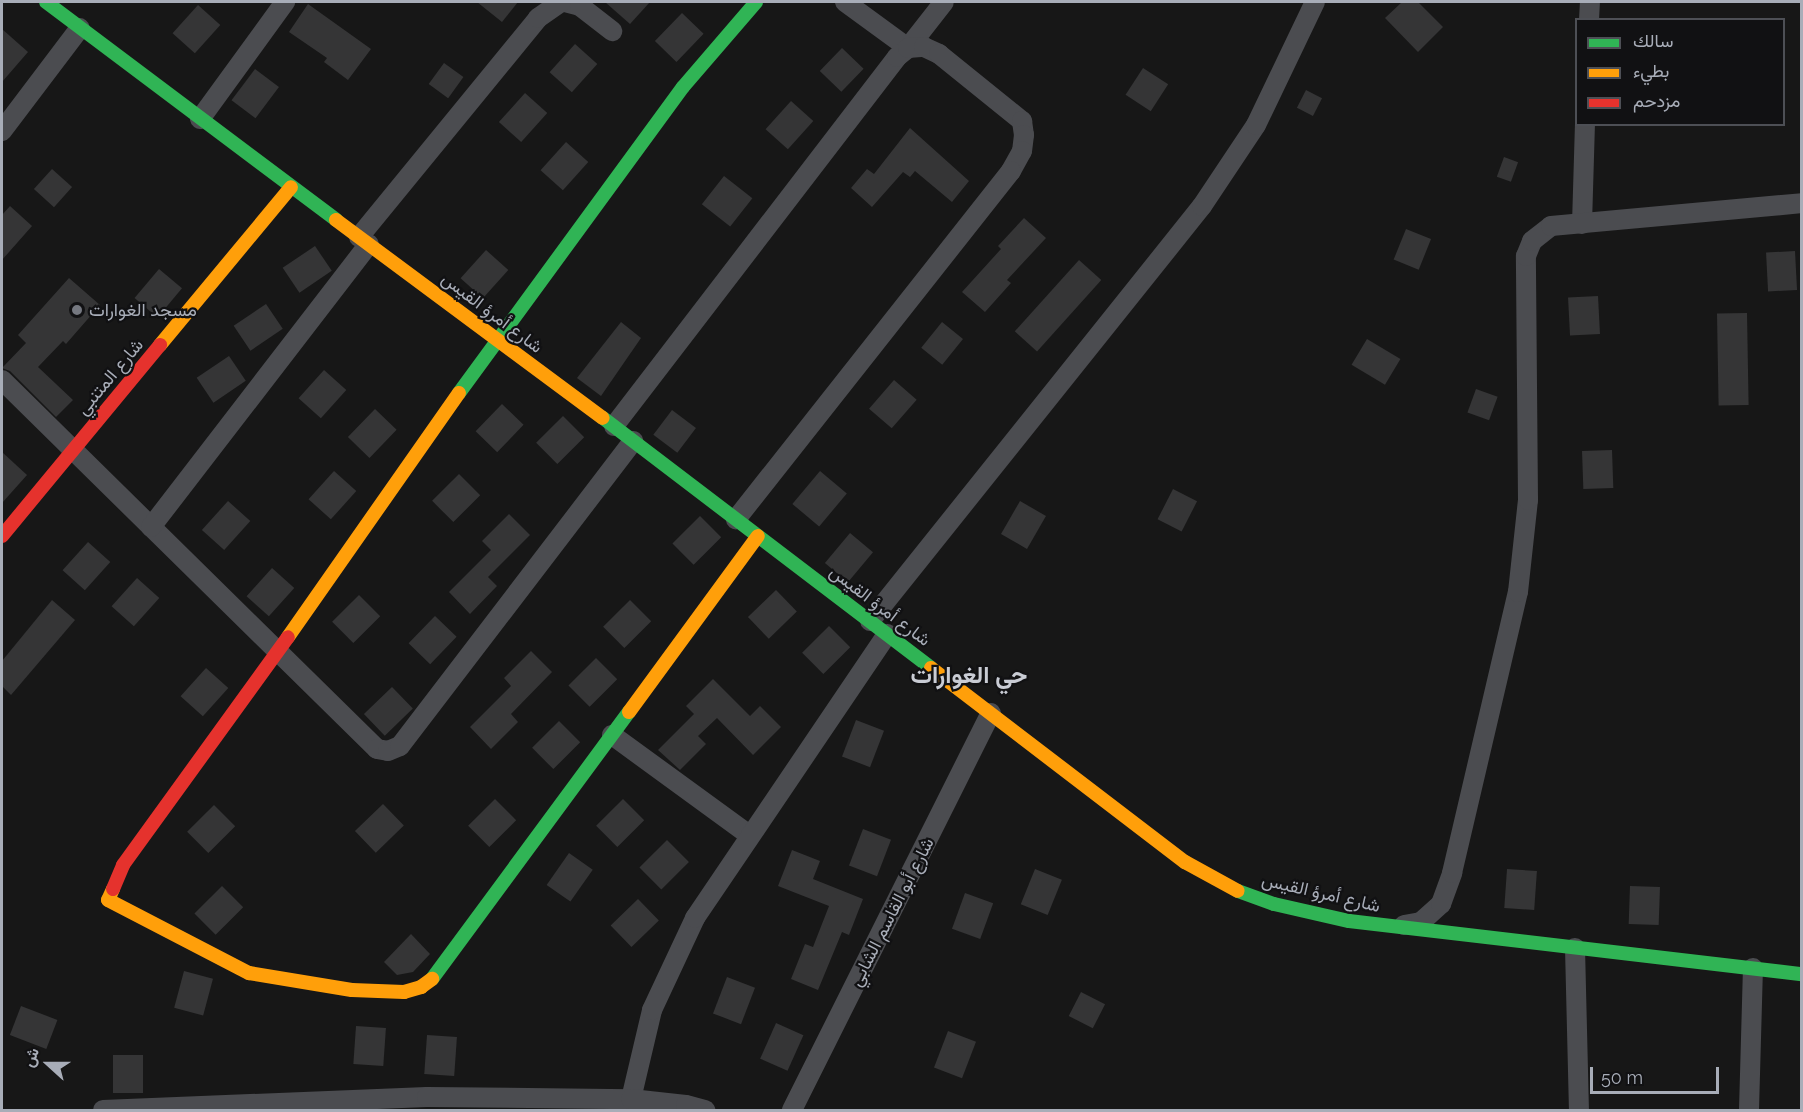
<!DOCTYPE html>
<html>
<head>
<meta charset="utf-8">
<style>
	body { margin:0 }
	#map { position:relative; width:1803px; height:1112px; overflow:hidden; background:#171717; font-family:Raleway,Vazirmatn,sans-serif }
	div>[style] { position:absolute }
	[style*='--x'] { left:calc(var(--x)*1px); top:calc(var(--y)*1px); width:calc(var(--w)*1px); rotate:calc(var(--a)*1deg) }
	.building>* { inset:0; background:#353536; transform-origin:0 0 }
	.street>* { height:20px; margin:-10px; padding:0 10px; transform-origin:10px; border-radius:10px; background:#4b4c50 }
	.fast>* { height:14px; margin:-7px; padding:0 7px; transform-origin:7px; border-radius:7px; background:#30b455 }
	.slow>* { height:14px; margin:-7px; padding:0 7px; transform-origin:7px; border-radius:7px; background:#ff9f0a }
	.jam>* { height:14px; margin:-7px; padding:0 7px; transform-origin:7px; border-radius:7px; background:#e5322d }
	.dots>* { width:16px; height:16px; translate:-50% -50%; box-sizing:border-box; border:3px solid #111113; border-radius:50% }
	span { translate:-50% -50%; white-space:nowrap; text-align:center; line-height:1.15; -webkit-text-stroke:4.5px #111113; paint-order:stroke }
	.poi-label { font-size:18px; color:#a8adb8 }
	.left { translate:0 -50%; text-align:left }
	.street-label { font-size:18px; color:#a8adb8 }
	.district-label { font-size:24px; color:#c9ccd4; font-weight:700 }
	.frame { position:absolute; inset:0; border:3px solid #a8adb8; pointer-events:none }
	.legend { position:absolute; left:1575px; top:18px; width:210px; height:108px; box-sizing:border-box; background:#111113; border:2px solid #4d4f55; margin:0; padding:8px 10px; list-style:none; font-size:18px; color:#a8adb8 }
	.legend li { display:flex; align-items:center; gap:12px; height:30px }
	.legend b { width:30px; border:2px solid #4d4f55 }
	.north { position:absolute; left:18px; top:1034px; width:60px; height:60px; -webkit-text-stroke:4px #111113; paint-order:stroke; rotate:291deg; font-size:16px; font-weight:700; line-height:24px; text-align:center; color:#a8adb8 }
	.north::after { content:''; display:block; margin:auto; width:21px; height:27px; background:#a8adb8; clip-path:polygon(50% 0,100% 100%,50% 72%,0 100%) }
	.scale { position:absolute; left:1590px; top:1067px; width:129px; height:27px; box-sizing:border-box; border:3px solid #a8adb8; border-top:0; padding-left:8px; font-size:18px; line-height:21px; white-space:nowrap; color:#a8adb8; -webkit-text-stroke:4px #111113; paint-order:stroke }
</style>
</head>
<body>
<div id="map">
	<div class="building">
		<div style="clip-path:polygon(477px 2px,518px 2px,502px 22px)"></div>
		<div style="clip-path:polygon(605px 2px,650px 2px,630px 24px)"></div>
		<div style="clip-path:polygon(1402px 2px,1418px 2px,1443px 27px,1418px 52px,1385px 18px)"></div>
		<div style="clip-path:polygon(308px 4px,371px 49px,348px 80px,324px 62px,327px 58px,289px 32px)"></div>
		<div style="left:198px;top:5px;width:30px;height:38px;rotate:42deg"></div>
		<div style="left:682px;top:13px;width:30px;height:39px;rotate:44deg"></div>
		<div style="clip-path:polygon(2px 29px,28px 52px,2px 82px)"></div>
		<div style="left:575px;top:44px;width:30px;height:38px;rotate:42deg"></div>
		<div style="left:842px;top:48px;width:30px;height:32px;rotate:44deg"></div>
		<div style="left:444px;top:63px;width:24px;height:26px;rotate:36deg"></div>
		<div style="left:1143px;top:68px;width:30px;height:32px;rotate:33deg"></div>
		<div style="left:255px;top:69px;width:30px;height:39px;rotate:37deg"></div>
		<div style="left:1306px;top:90px;width:18px;height:20px;rotate:27deg"></div>
		<div style="left:525px;top:93px;width:30px;height:39px;rotate:42deg"></div>
		<div style="left:791px;top:101px;width:30px;height:38px;rotate:42deg"></div>
		<div style="clip-path:polygon(910px 128px,969px 181px,952px 202px,915px 171px,910px 177px,903px 172px,872px 207px,851px 188px,867px 169px,874px 174px)"></div>
		<div style="left:566px;top:142px;width:30px;height:38px;rotate:42deg"></div>
		<div style="left:1504px;top:157px;width:15px;height:21px;rotate:20deg"></div>
		<div style="left:52px;top:169px;width:27px;height:27px;rotate:42deg"></div>
		<div style="left:724px;top:176px;width:36px;height:36px;rotate:38deg"></div>
		<div style="clip-path:polygon(10px 206px,32px 226px,2px 260px,2px 215px)"></div>
		<div style="clip-path:polygon(1024px 218px,1046px 238px,1007px 280px,1011px 283px,985px 312px,962px 292px,1001px 249px,998px 246px)"></div>
		<div style="left:1406px;top:229px;width:27px;height:33px;rotate:22deg"></div>
		<div style="left:315px;top:246px;width:30px;height:39px;rotate:56deg"></div>
		<div style="left:486px;top:250px;width:30px;height:38px;rotate:42deg"></div>
		<div style="left:1795px;top:251px;width:39px;height:29px;rotate:87deg"></div>
		<div style="left:1079px;top:260px;width:30px;height:96px;rotate:42deg"></div>
		<div style="left:159px;top:269px;width:30px;height:38px;rotate:40deg"></div>
		<div style="clip-path:polygon(69px 278px,100px 305px,66px 344px,63px 341px,38px 367px,73px 400px,56px 417px,10px 371px,2px 368px,26px 343px,18px 335px)"></div>
		<div style="left:1598px;top:296px;width:38px;height:30px;rotate:87deg"></div>
		<div style="left:266px;top:304px;width:30px;height:39px;rotate:56deg"></div>
		<div style="left:1747px;top:313px;width:92px;height:30px;rotate:89deg"></div>
		<div style="clip-path:polygon(621px 322px,641px 338px,601px 396px,577px 378px)"></div>
		<div style="left:942px;top:322px;width:27px;height:33px;rotate:39deg"></div>
		<div style="left:1367px;top:339px;width:39px;height:30px;rotate:31deg"></div>
		<div style="left:229px;top:356px;width:30px;height:39px;rotate:56deg"></div>
		<div style="left:324px;top:370px;width:30px;height:38px;rotate:42deg"></div>
		<div style="left:894px;top:380px;width:30px;height:38px;rotate:41deg"></div>
		<div style="left:1476px;top:389px;width:23px;height:25px;rotate:20deg"></div>
		<div style="left:502px;top:404px;width:30px;height:38px;rotate:44deg"></div>
		<div style="left:375px;top:409px;width:30px;height:39px;rotate:44deg"></div>
		<div style="left:672px;top:410px;width:30px;height:31px;rotate:37deg"></div>
		<div style="left:563px;top:416px;width:30px;height:38px;rotate:45deg"></div>
		<div style="left:1612px;top:450px;width:38px;height:30px;rotate:88deg"></div>
		<div style="clip-path:polygon(2px 452px,27px 475px,2px 503px)"></div>
		<div style="left:334px;top:471px;width:30px;height:38px;rotate:42deg"></div>
		<div style="left:820px;top:471px;width:35px;height:43px;rotate:40deg"></div>
		<div style="left:459px;top:474px;width:30px;height:38px;rotate:45deg"></div>
		<div style="left:1173px;top:489px;width:27px;height:34px;rotate:27deg"></div>
		<div style="left:228px;top:501px;width:30px;height:39px;rotate:42deg"></div>
		<div style="left:1020px;top:501px;width:30px;height:38px;rotate:30deg"></div>
		<div style="clip-path:polygon(509px 514px,530px 535px,488px 577px,497px 586px,470px 614px,449px 592px,491px 550px,482px 541px)"></div>
		<div style="left:700px;top:516px;width:30px;height:39px;rotate:45deg"></div>
		<div style="left:850px;top:533px;width:30px;height:39px;rotate:40deg"></div>
		<div style="left:88px;top:542px;width:30px;height:38px;rotate:42deg"></div>
		<div style="left:272px;top:568px;width:30px;height:38px;rotate:42deg"></div>
		<div style="left:137px;top:578px;width:30px;height:38px;rotate:42deg"></div>
		<div style="left:776px;top:590px;width:30px;height:39px;rotate:46deg"></div>
		<div style="left:359px;top:595px;width:30px;height:38px;rotate:45deg"></div>
		<div style="clip-path:polygon(52px 600px,75px 620px,11px 695px,2px 686px,2px 661px)"></div>
		<div style="left:630px;top:600px;width:30px;height:38px;rotate:45deg"></div>
		<div style="left:435px;top:616px;width:30px;height:38px;rotate:44deg"></div>
		<div style="left:829px;top:626px;width:30px;height:38px;rotate:45deg"></div>
		<div style="clip-path:polygon(531px 651px,552px 672px,511px 714px,518px 722px,491px 749px,470px 727px,511px 686px,504px 678px)"></div>
		<div style="left:596px;top:658px;width:30px;height:39px;rotate:45deg"></div>
		<div style="left:206px;top:668px;width:30px;height:38px;rotate:42deg"></div>
		<div style="clip-path:polygon(713px 679px,750px 716px,760px 706px,781px 727px,753px 755px,717px 718px,698px 736px,706px 744px,680px 770px,658px 750px,694px 714px,686px 706px)"></div>
		<div style="left:392px;top:687px;width:30px;height:39px;rotate:46deg"></div>
		<div style="left:856px;top:720px;width:30px;height:39px;rotate:21deg"></div>
		<div style="left:559px;top:721px;width:30px;height:38px;rotate:45deg"></div>
		<div style="left:495px;top:799px;width:30px;height:38px;rotate:45deg"></div>
		<div style="left:623px;top:799px;width:30px;height:38px;rotate:45deg"></div>
		<div style="left:383px;top:804px;width:30px;height:39px;rotate:46deg"></div>
		<div style="left:214px;top:805px;width:30px;height:38px;rotate:45deg"></div>
		<div style="left:863px;top:829px;width:30px;height:39px;rotate:21deg"></div>
		<div style="left:667px;top:840px;width:31px;height:39px;rotate:45deg"></div>
		<div style="clip-path:polygon(792px 850px,820px 861px,813px 879px,863px 899px,849px 935px,842px 932px,818px 990px,791px 979px,805px 944px,813px 947px,829px 906px,778px 886px)"></div>
		<div style="left:569px;top:853px;width:29px;height:39px;rotate:35deg"></div>
		<div style="left:1035px;top:869px;width:29px;height:38px;rotate:22deg"></div>
		<div style="left:1507px;top:869px;width:30px;height:39px;rotate:4deg"></div>
		<div style="left:222px;top:886px;width:30px;height:39px;rotate:45deg"></div>
		<div style="left:1630px;top:886px;width:30px;height:38px;rotate:2deg"></div>
		<div style="left:965px;top:893px;width:30px;height:38px;rotate:20deg"></div>
		<div style="left:638px;top:899px;width:30px;height:38px;rotate:46deg"></div>
		<div style="clip-path:polygon(411px 934px,430px 954px,413px 972px,397px 975px,384px 962px)"></div>
		<div style="left:184px;top:971px;width:30px;height:38px;rotate:15deg"></div>
		<div style="left:727px;top:977px;width:30px;height:39px;rotate:21deg"></div>
		<div style="left:1081px;top:992px;width:27px;height:27px;rotate:27deg"></div>
		<div style="left:21px;top:1006px;width:39px;height:31px;rotate:21deg"></div>
		<div style="left:776px;top:1023px;width:30px;height:39px;rotate:24deg"></div>
		<div style="left:356px;top:1026px;width:30px;height:38px;rotate:4deg"></div>
		<div style="left:948px;top:1031px;width:30px;height:39px;rotate:21deg"></div>
		<div style="left:427px;top:1035px;width:30px;height:39px;rotate:4deg"></div>
		<div style="left:113px;top:1055px;width:30px;height:38px"></div>
	</div>
	<div class="street">
		<div style="--x:565;--y:2;--w:16;--a:15"></div>
		<div style="--x:580;--y:6;--w:41;--a:38"></div>
		<div style="--x:845;--y:2;--w:78;--a:36.1"></div>
		<div style="--x:908;--y:48;--w:58;--a:-52"></div>
		<div style="--x:1589;--y:20;--w:18;--a:-87"></div>
		<div style="--x:200;--y:119;--w:145;--a:-54"></div>
		<div style="--x:2;--y:131;--w:129;--a:-52.9"></div>
		<div style="--x:1582;--y:224;--w:100;--a:-88.3"></div>
		<div style="--x:359;--y:237;--w:283;--a:-50.7"></div>
		<div style="--x:538;--y:18;--w:28;--a:-35"></div>
		<div style="--x:2;--y:380;--w:526;--a:44.54"></div>
		<div style="--x:377;--y:749;--w:11;--a:10"></div>
		<div style="--x:388;--y:751;--w:13;--a:-23"></div>
		<div style="--x:400;--y:746;--w:384;--a:-52.6"></div>
		<div style="--x:614;--y:426;--w:465;--a:-52.5"></div>
		<div style="--x:897;--y:57;--w:14;--a:-39"></div>
		<div style="--x:908;--y:48;--w:16;--a:-4"></div>
		<div style="--x:924;--y:47;--w:17;--a:25"></div>
		<div style="--x:939;--y:54;--w:107;--a:38.9"></div>
		<div style="--x:1022;--y:121;--w:14;--a:82"></div>
		<div style="--x:1024;--y:135;--w:16;--a:97"></div>
		<div style="--x:1022;--y:151;--w:23;--a:119"></div>
		<div style="--x:1011;--y:171;--w:444;--a:128.3"></div>
		<div style="--x:151;--y:527;--w:357;--a:-52.4"></div>
		<div style="--x:870;--y:621;--w:531;--a:-51.34"></div>
		<div style="--x:1202;--y:206;--w:97;--a:-56.3"></div>
		<div style="--x:1256;--y:125;--w:136;--a:-64.4"></div>
		<div style="--x:612;--y:735;--w:170;--a:36.1"></div>
		<div style="--x:1404;--y:925;--w:17;--a:-10"></div>
		<div style="--x:1421;--y:922;--w:27;--a:-42"></div>
		<div style="--x:1441;--y:904;--w:33;--a:-70"></div>
		<div style="--x:1452;--y:873;--w:289;--a:-76.8"></div>
		<div style="--x:1518;--y:592;--w:93;--a:-83.8"></div>
		<div style="--x:1528;--y:500;--w:244;--a:-90.5"></div>
		<div style="--x:1526;--y:256;--w:16;--a:-68"></div>
		<div style="--x:1532;--y:241;--w:24;--a:-38"></div>
		<div style="--x:1551;--y:226;--w:252;--a:-5.2"></div>
		<div style="--x:1575;--y:948;--w:162;--a:88.6"></div>
		<div style="--x:631;--y:1099;--w:91;--a:-76.7"></div>
		<div style="--x:652;--y:1010;--w:102;--a:-64.9"></div>
		<div style="--x:695;--y:918;--w:343;--a:-55.9"></div>
		<div style="--x:103;--y:1110;--w:324;--a:-2.3"></div>
		<div style="--x:427;--y:1097;--w:204;--a:0.6"></div>
		<div style="--x:631;--y:1099;--w:55;--a:6.2"></div>
		<div style="--x:686;--y:1105;--w:20;--a:15"></div>
		<div style="--x:792;--y:1110;--w:444;--a:-63.4"></div>
		<div style="--x:1749;--y:1110;--w:142;--a:-88.4"></div>
	</div>
	<div class="fast">
		<div style="--x:46;--y:2;--w:363;--a:36.9"></div>
		<div style="--x:459;--y:393;--w:379;--a:-53.8"></div>
		<div style="--x:683;--y:87;--w:112;--a:-49.3"></div>
		<div style="--x:603;--y:418;--w:412;--a:37.3"></div>
		<div style="--x:1238;--y:891;--w:38;--a:20"></div>
		<div style="--x:1274;--y:904;--w:77;--a:12.8"></div>
		<div style="--x:1349;--y:921;--w:456;--a:6.7"></div>
		<div style="--x:432;--y:979;--w:332;--a:-53.6"></div>
	</div>
	<div class="slow">
		<div style="--x:336;--y:220;--w:332;--a:36.6"></div>
		<div style="--x:160;--y:345;--w:205;--a:-50.3"></div>
		<div style="--x:288;--y:637;--w:298;--a:-55"></div>
		<div style="--x:931;--y:668;--w:320;--a:37.4"></div>
		<div style="--x:1185;--y:862;--w:60;--a:28.7"></div>
		<div style="--x:629;--y:712;--w:218;--a:-53.8"></div>
		<div style="--x:113;--y:889;--w:12;--a:114"></div>
		<div style="--x:108;--y:900;--w:159;--a:27.4"></div>
		<div style="--x:249;--y:973;--w:104;--a:9.4"></div>
		<div style="--x:352;--y:990;--w:52;--a:2.2"></div>
		<div style="--x:404;--y:992;--w:18;--a:-16"></div>
		<div style="--x:421;--y:987;--w:14;--a:-36"></div>
	</div>
	<div class="jam">
		<div style="--x:2;--y:536;--w:248;--a:-50.4"></div>
		<div style="--x:113;--y:889;--w:26;--a:-67"></div>
		<div style="--x:123;--y:865;--w:281;--a:-54.1"></div>
	</div>
	<div class="dots">
		<div style="left:77px;top:310px;background:#757880"></div>
	</div>
	<div class="poi-label">
		<span class="left" style="left:89px;top:310px">مسجد الغوارات</span>
	</div>
	<div class="street-label">
		<span style="left:492px;top:313px;rotate:37deg">شارع أمرؤ القيس</span>
		<span style="left:110px;top:377px;rotate:-50deg">شارع المتنبي</span>
		<span style="left:880px;top:606px;rotate:37deg">شارع أمرؤ القيس</span>
		<span style="left:1321px;top:893px;rotate:13deg">شارع أمرؤ القيس</span>
		<span style="left:892px;top:912px;rotate:-63deg">شارع أبو القاسم الشابي</span>
	</div>
	<div class="district-label">
		<span style="left:969px;top:675px">حي الغوارات</span>
	</div>
	<div class="frame"></div>
	<ul class="legend">
	<li><b style="height:8px;background:#30b455"></b>سالك</li>
	<li><b style="height:8px;background:#ff9f0a"></b>بطيء</li>
	<li><b style="height:8px;background:#e5322d"></b>مزدحم</li>
	</ul>
	<div class="north">ش</div>
	<div class="scale">50 m</div>
</div>
</body>
</html>
